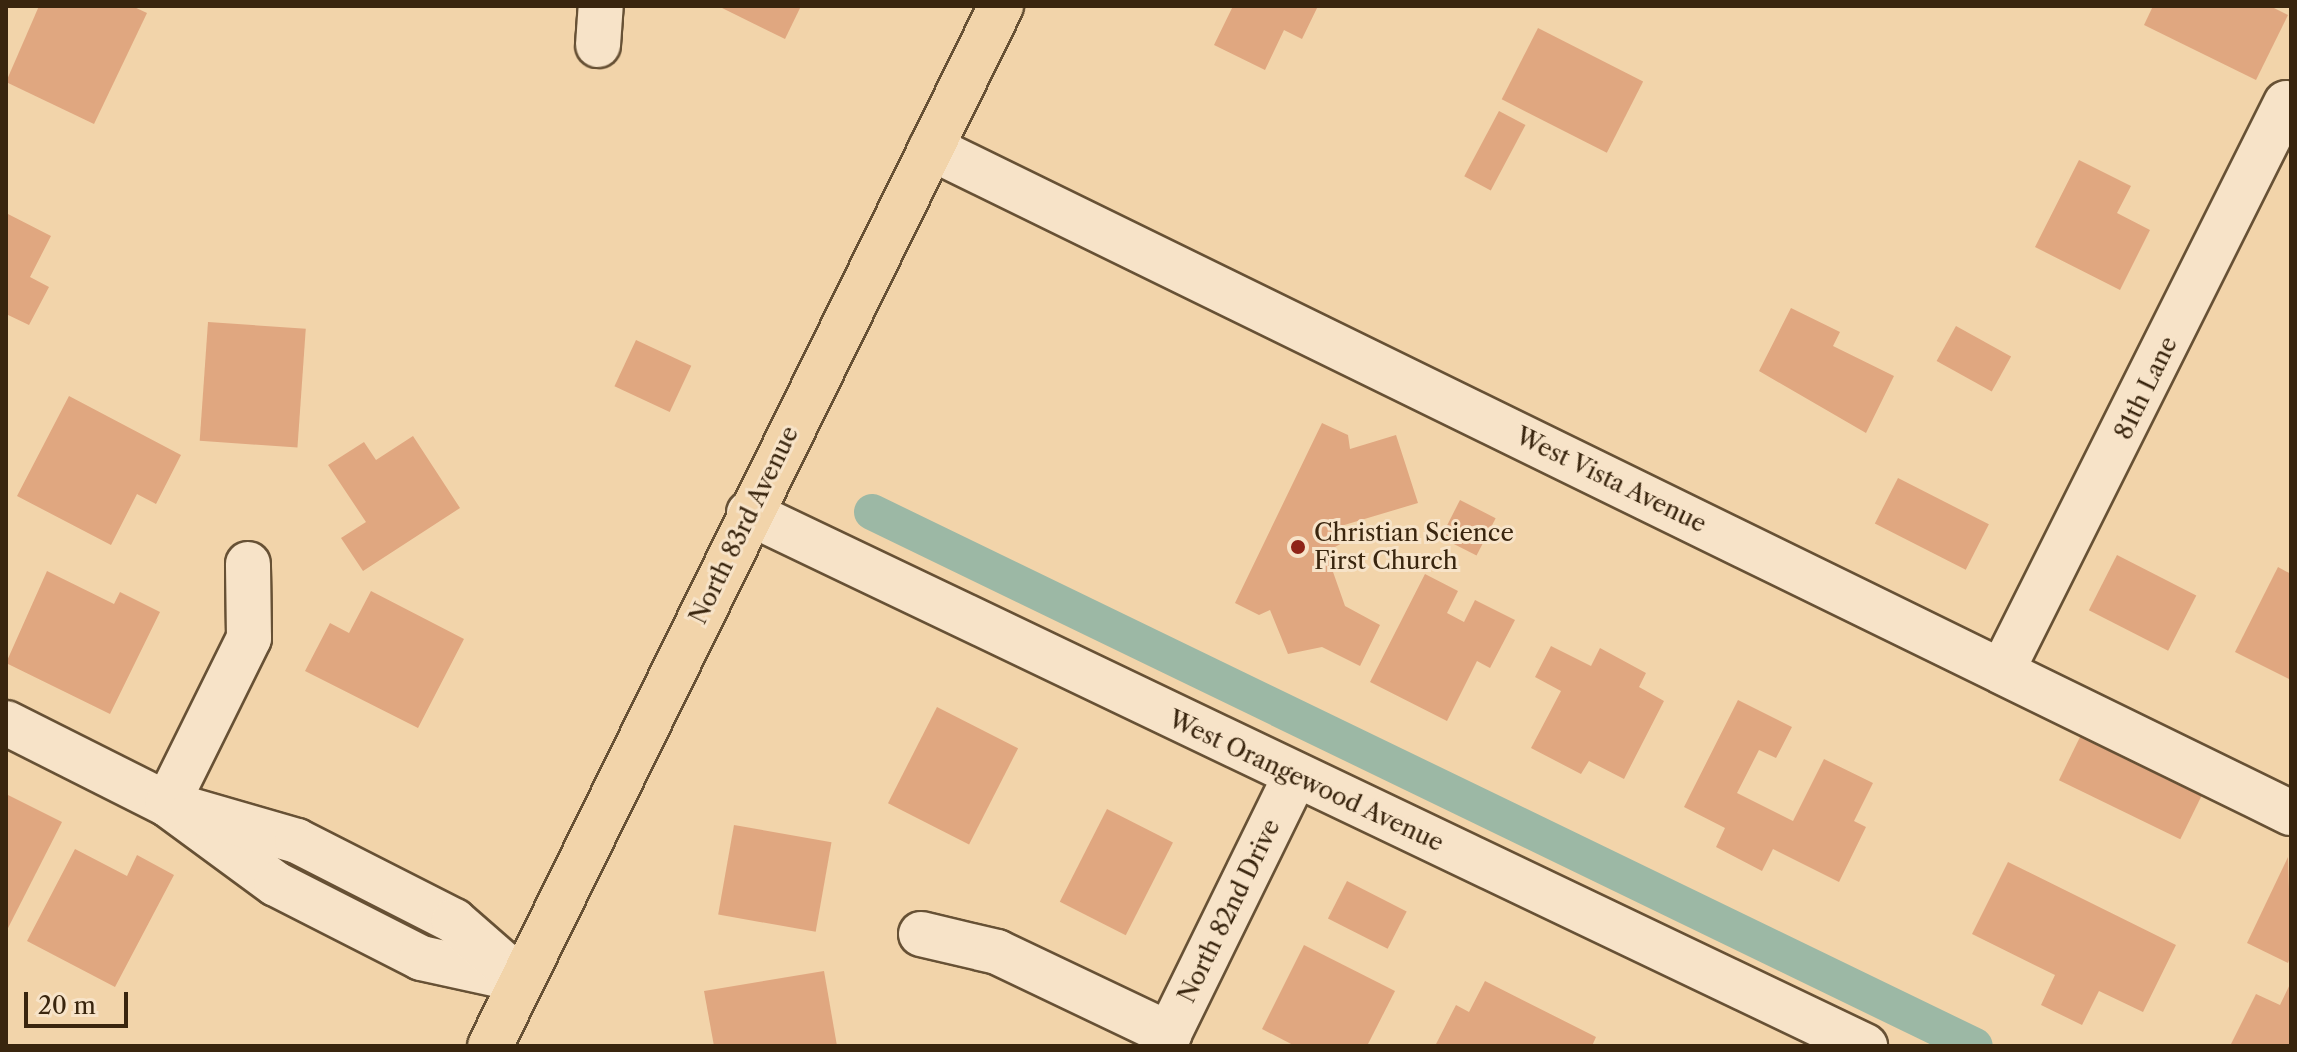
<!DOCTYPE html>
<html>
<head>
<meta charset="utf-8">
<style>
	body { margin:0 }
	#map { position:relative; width:2297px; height:1052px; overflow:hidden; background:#f2d4aa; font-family:"Libre Caslon Text",serif }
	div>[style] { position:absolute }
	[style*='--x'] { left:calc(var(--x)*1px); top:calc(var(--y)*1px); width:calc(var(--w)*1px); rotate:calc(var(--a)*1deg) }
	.canal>* { height:36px; margin:-18px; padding:0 18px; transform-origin:18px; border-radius:18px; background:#9cb8a5 }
	.building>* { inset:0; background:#e0a780; transform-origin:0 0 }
	.roads { filter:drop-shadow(2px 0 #675135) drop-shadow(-2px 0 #675135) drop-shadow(0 2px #675135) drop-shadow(0 -2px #675135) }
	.minor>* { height:44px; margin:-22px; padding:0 22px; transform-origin:22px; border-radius:22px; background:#f7e3c8 }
	.major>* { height:44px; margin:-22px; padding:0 22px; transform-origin:22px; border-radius:22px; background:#f2d4aa }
	.dots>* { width:22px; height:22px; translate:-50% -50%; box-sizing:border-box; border:4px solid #f7e3c8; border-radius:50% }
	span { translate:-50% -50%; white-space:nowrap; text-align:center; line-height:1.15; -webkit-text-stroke:6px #f7e3c8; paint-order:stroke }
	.street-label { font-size:24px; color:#39250e }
	.poi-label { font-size:24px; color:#39250e }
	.left { translate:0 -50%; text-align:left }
	.frame { position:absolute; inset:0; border:8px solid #39250e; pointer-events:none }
	.scale { position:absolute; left:24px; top:992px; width:104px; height:36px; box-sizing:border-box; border:4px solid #39250e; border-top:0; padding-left:10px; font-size:24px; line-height:28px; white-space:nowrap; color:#39250e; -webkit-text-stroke:6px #f7e3c8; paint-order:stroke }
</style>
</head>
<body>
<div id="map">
	<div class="canal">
		<div style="--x:872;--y:512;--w:1225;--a:25.83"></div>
	</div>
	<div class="building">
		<div style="clip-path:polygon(39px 6px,132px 6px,147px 13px,94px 124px,6px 82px)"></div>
		<div style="clip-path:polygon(718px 6px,801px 6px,785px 39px)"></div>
		<div style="clip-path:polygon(1233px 6px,1318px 6px,1302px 39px,1284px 30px,1265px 70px,1214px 45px)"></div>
		<div style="clip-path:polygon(2153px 6px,2270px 6px,2288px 15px,2256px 80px,2144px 25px)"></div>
		<div style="left:1538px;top:28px;width:118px;height:80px;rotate:27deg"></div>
		<div style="left:1499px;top:111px;width:30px;height:74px;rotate:28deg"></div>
		<div style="clip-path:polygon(2079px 160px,2131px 186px,2117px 213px,2150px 230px,2120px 290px,2035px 247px)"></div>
		<div style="clip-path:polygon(6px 213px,51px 236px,30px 277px,49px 287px,29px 325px,6px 314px)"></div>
		<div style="clip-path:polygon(1791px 308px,1840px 332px,1833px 346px,1894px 376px,1866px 433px,1759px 371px)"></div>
		<div style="left:208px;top:322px;width:98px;height:119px;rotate:4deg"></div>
		<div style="left:1956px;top:326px;width:63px;height:40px;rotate:29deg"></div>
		<div style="left:636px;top:340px;width:61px;height:51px;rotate:25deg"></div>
		<div style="clip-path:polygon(69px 396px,181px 455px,156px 504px,137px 494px,111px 545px,17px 496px)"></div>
		<div style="clip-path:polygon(1322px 423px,1348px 435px,1350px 449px,1396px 435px,1418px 503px,1341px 526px,1344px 542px,1326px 552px,1345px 606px,1380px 625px,1360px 666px,1322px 647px,1288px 654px,1270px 610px,1259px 615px,1235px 603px)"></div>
		<div style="clip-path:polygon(413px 436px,460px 508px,363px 571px,341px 538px,366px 522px,328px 465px,364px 442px,376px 460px)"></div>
		<div style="left:1898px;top:478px;width:102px;height:51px;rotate:27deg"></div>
		<div style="left:1460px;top:500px;width:40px;height:42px;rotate:27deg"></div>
		<div style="left:2117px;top:555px;width:89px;height:62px;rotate:27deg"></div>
		<div style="clip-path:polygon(2278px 567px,2291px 574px,2291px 680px,2235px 652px)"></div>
		<div style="clip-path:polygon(47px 571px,114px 604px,120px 592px,160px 612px,110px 714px,6px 663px)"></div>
		<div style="clip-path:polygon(1425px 574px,1458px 591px,1447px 613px,1464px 622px,1475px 600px,1515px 620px,1490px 668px,1477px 661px,1447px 721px,1370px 682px)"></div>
		<div style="clip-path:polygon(371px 591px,464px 639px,418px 728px,305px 671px,330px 623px,349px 633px)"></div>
		<div style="clip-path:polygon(1551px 646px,1591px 666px,1600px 648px,1646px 673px,1639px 687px,1664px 701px,1624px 779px,1589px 761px,1581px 774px,1531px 748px,1561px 691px,1535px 677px)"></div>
		<div style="clip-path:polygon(1738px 700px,1792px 727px,1776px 758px,1759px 750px,1737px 793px,1793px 821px,1824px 759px,1873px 783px,1854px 821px,1866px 827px,1839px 882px,1773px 849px,1762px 871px,1716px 847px,1725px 828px,1684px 807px)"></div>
		<div style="left:937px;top:707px;width:91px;height:108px;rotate:27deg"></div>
		<div style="left:2080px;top:737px;width:135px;height:48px;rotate:26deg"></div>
		<div style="clip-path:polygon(6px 794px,62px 822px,6px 932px)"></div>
		<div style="left:1107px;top:809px;width:74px;height:104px;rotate:27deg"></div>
		<div style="left:734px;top:825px;width:99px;height:91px;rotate:10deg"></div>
		<div style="clip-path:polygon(75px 849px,127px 876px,137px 855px,174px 875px,115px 987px,27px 941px)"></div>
		<div style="clip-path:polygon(2288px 857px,2291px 955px,2288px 963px,2247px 943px)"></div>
		<div style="clip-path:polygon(2008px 862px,2176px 945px,2143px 1012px,2099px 991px,2082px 1025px,2041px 1005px,2055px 975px,1972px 934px)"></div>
		<div style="left:1347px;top:881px;width:67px;height:42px;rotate:27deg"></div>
		<div style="clip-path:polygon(1304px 945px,1395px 991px,1367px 1046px,1295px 1046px,1262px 1029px)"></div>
		<div style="clip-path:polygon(824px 971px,837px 1046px,714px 1046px,704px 991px)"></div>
		<div style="clip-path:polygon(1485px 981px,1596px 1037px,1592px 1046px,1435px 1046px,1456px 1005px,1469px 1012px)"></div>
		<div style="clip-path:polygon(2291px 982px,2291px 1046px,2230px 1046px,2256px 994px,2280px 1005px)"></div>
	</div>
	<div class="roads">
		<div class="minor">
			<div style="--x:598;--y:45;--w:39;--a:-86"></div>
			<div style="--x:931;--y:148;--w:1514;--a:26.06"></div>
			<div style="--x:749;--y:513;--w:1237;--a:25.53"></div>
			<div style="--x:2002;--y:671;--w:635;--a:-63.43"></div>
			<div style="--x:6;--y:723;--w:180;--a:26.7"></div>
			<div style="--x:167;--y:804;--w:135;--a:36.3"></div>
			<div style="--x:276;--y:884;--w:163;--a:27"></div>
			<div style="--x:421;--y:958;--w:103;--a:12.3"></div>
			<div style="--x:167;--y:804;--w:185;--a:-63.7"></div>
			<div style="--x:249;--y:638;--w:74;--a:-90.8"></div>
			<div style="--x:193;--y:811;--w:108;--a:16.1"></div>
			<div style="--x:297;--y:841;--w:176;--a:27"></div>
			<div style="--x:454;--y:921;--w:86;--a:41.2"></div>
			<div style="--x:921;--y:934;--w:78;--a:13.3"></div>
			<div style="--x:997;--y:952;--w:191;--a:25.5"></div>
			<div style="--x:1163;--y:1046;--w:301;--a:-63.9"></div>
		</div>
		<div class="major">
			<div style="--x:490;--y:1046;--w:1159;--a:-63.83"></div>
		</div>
	</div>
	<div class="dots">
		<div style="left:1298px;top:547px;background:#8f2418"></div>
	</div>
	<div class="street-label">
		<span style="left:2146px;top:388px;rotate:-64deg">81th Lane</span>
		<span style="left:1611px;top:480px;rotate:26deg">West Vista Avenue</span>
		<span style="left:744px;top:525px;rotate:-64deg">North 83rd Avenue</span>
		<span style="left:1306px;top:781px;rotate:25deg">West Orangewood Avenue</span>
		<span style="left:1229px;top:911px;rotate:-64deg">North 82nd Drive</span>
	</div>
	<div class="poi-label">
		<span class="left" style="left:1314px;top:547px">Christian Science<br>First Church</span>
	</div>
	<div class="frame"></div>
	<div class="scale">20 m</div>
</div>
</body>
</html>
